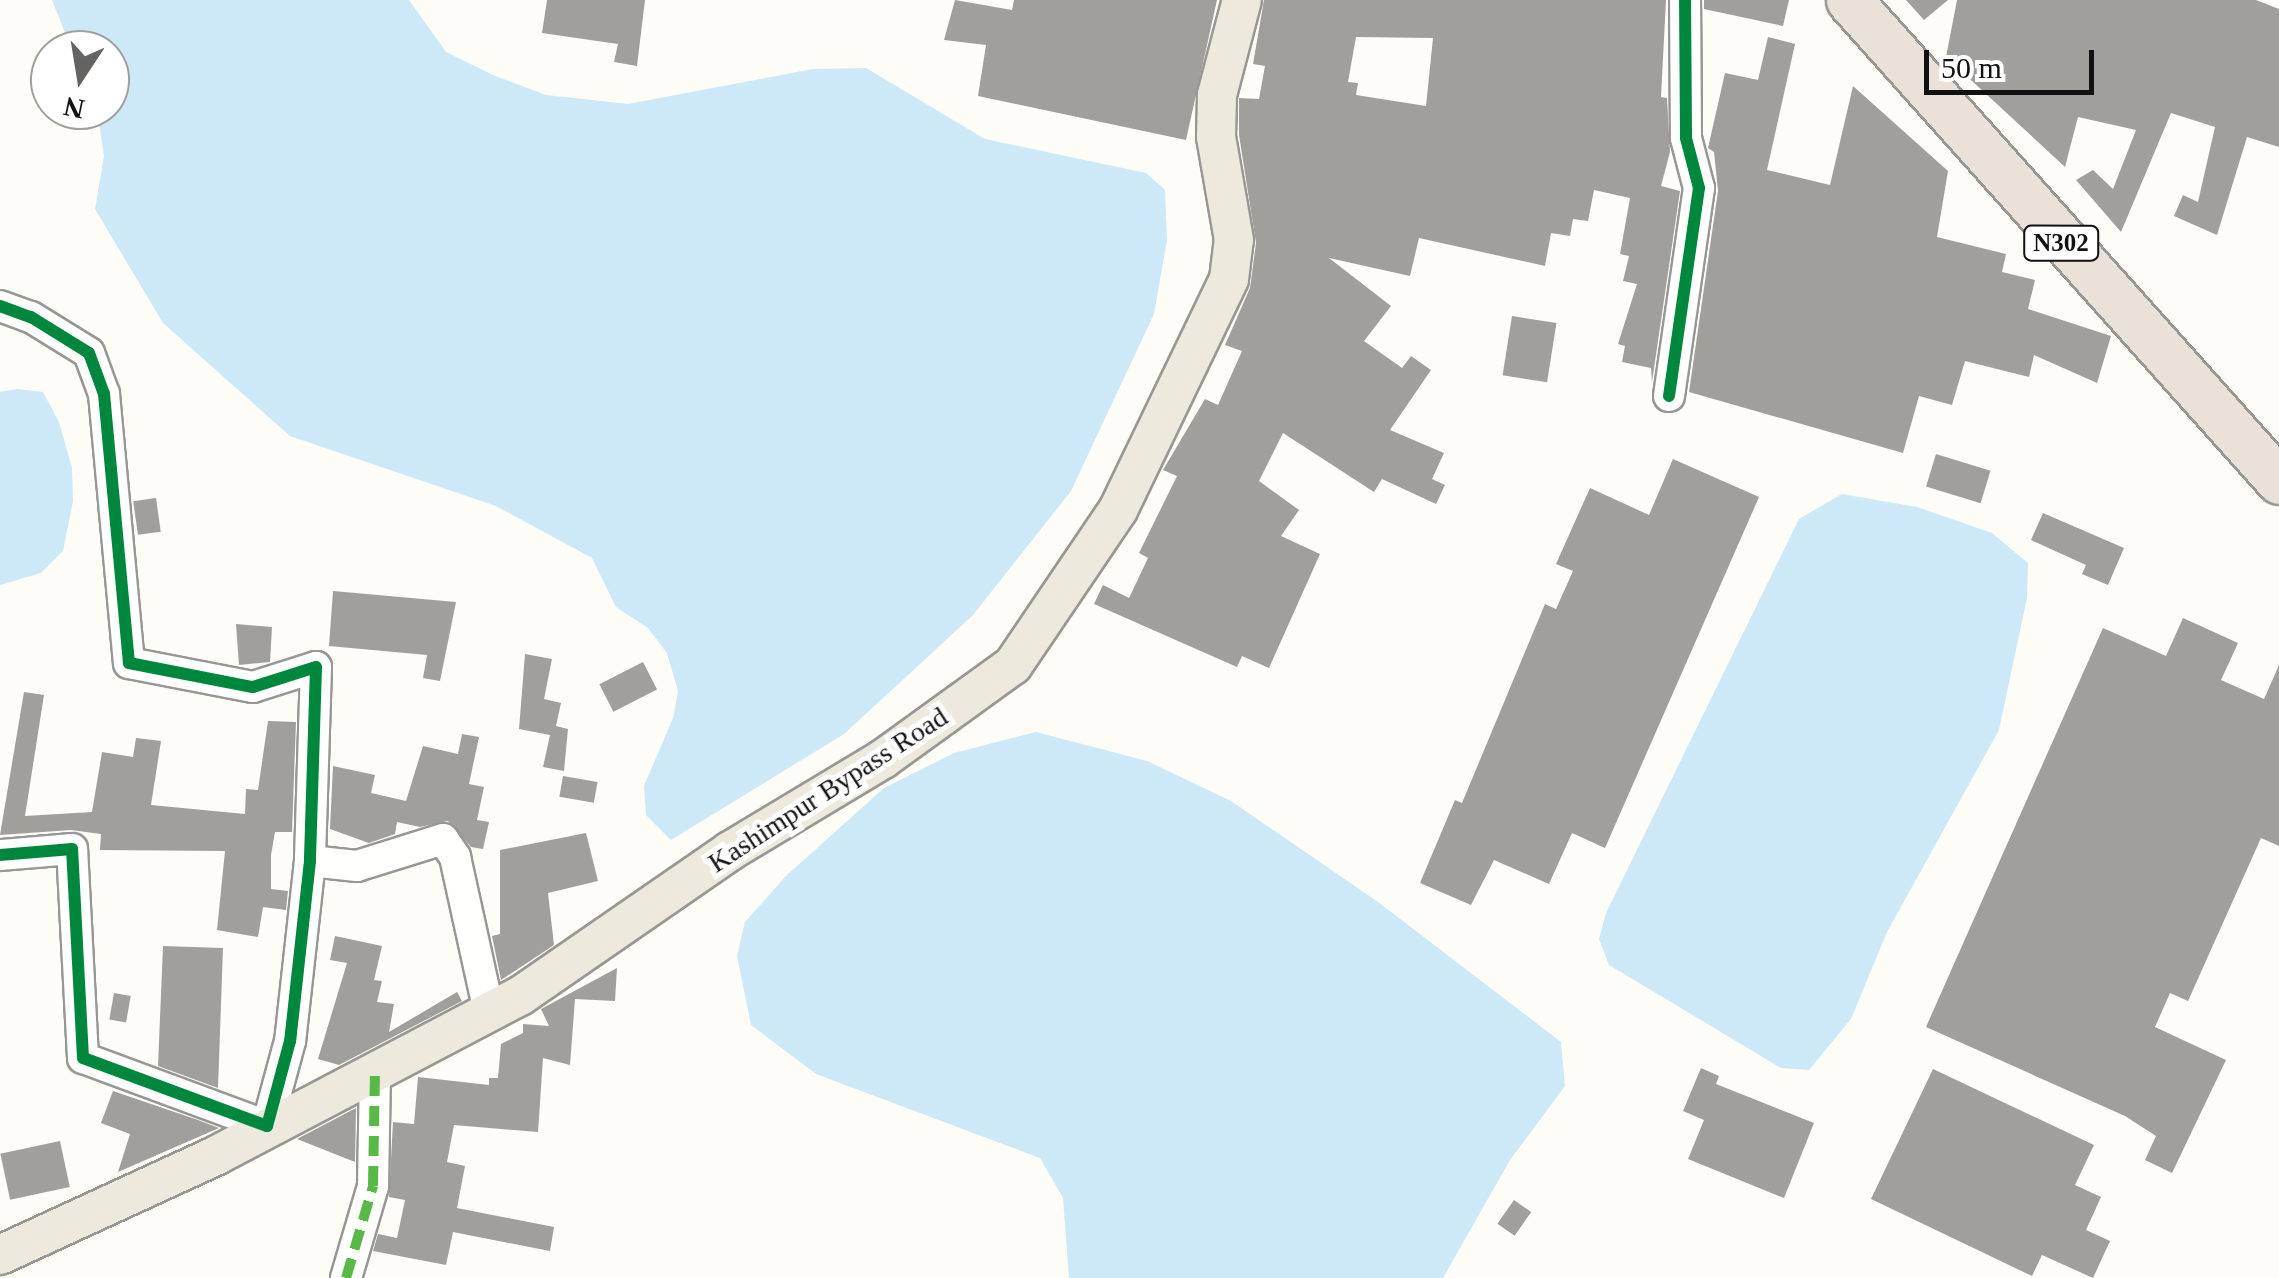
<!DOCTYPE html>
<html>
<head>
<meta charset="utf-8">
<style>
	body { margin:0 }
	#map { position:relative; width:2279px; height:1278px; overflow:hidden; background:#fdfcf7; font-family:"Times New Roman",serif }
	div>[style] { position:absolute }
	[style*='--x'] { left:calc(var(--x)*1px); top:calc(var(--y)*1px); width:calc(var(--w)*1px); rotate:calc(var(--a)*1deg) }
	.water>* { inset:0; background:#cde8f7 }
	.building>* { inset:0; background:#a19f9c; transform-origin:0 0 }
	.roads { filter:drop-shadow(2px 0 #979795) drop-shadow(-2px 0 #979795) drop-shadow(0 2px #979795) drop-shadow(0 -2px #979795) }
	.minor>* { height:30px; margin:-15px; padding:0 15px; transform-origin:15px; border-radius:15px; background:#fffffe }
	.major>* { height:38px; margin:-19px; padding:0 19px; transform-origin:19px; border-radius:19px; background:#ede9dc }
	.highway>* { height:45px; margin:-22.5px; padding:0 22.5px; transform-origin:22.5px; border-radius:22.5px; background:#eae1d8 }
	.quiet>* { height:10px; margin-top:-5px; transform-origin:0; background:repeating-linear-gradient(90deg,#58b947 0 20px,transparent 0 30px) }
	.cycleway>* { height:12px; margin:-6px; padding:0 6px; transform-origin:6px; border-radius:6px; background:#00873e }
	span { translate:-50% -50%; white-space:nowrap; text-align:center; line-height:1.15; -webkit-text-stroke:10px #fff; paint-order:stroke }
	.shield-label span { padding:2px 8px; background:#fff; border:2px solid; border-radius:8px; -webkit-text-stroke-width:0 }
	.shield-label { font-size:25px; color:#111; font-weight:700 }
	.street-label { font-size:28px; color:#111 }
	.north { position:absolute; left:30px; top:30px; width:100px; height:100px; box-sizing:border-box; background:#fff; border:2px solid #a0a0a0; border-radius:50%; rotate:192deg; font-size:28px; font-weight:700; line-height:40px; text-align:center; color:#111 }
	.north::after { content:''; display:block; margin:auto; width:35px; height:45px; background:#646362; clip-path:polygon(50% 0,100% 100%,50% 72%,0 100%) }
	.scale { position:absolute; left:1924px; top:50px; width:170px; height:45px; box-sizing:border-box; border:5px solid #111; border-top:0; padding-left:12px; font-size:30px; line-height:35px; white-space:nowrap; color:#111; -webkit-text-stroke:8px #fff; paint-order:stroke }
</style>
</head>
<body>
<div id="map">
	<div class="water">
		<div style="clip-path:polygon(52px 0,409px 0,446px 52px,495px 76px,546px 95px,628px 104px,813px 69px,866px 68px,985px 139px,1146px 173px,1165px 190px,1167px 240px,1154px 314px,1071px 491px,973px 615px,844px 734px,671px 840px,646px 815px,644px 786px,673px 718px,678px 691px,667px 653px,648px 628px,616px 607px,592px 558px,496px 506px,290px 436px,163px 323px,95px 209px,104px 156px,97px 110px,110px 110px,110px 50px,72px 50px)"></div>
		<div style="clip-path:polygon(17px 389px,43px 392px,59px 422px,72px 468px,73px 501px,63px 551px,41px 573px,0 585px,0 392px)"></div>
		<div style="clip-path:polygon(1842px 494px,1917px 507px,1992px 533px,2028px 563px,2027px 598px,1999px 730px,1887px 932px,1851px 1019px,1809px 1070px,1781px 1068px,1609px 965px,1599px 939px,1606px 913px,1799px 519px)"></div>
		<div style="clip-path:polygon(1036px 732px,1147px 761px,1231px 801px,1378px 902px,1561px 1042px,1565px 1086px,1510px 1160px,1443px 1278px,1069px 1278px,1063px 1198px,1040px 1158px,816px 1074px,751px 1025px,737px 956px,745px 922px,786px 876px,884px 788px,954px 753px)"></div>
	</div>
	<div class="building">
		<div style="clip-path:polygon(547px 0,645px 0,637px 66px,614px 62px,618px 44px,542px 33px)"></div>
		<div style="clip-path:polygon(955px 0,1012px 10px,1014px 0,1217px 0,1186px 140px,978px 96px,986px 45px,944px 40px)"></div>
		<div style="clip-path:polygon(evenodd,1264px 0,1666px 0,1661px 97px,1667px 98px,1670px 152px,1661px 186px,1680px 191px,1652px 382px,1651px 368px,1622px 362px,1625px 346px,1618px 344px,1637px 284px,1623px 281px,1629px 256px,1620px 254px,1630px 198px,1594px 190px,1588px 221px,1573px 219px,1570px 236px,1551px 233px,1545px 266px,1419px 238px,1410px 276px,1329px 258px,1391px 306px,1364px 341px,1402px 368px,1411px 356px,1431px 370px,1390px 430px,1444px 453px,1432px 479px,1445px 485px,1436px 504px,1382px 479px,1374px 492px,1283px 433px,1259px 481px,1299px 510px,1281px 536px,1320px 554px,1269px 668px,1242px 656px,1237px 667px,1094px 604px,1103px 585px,1129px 598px,1148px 558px,1139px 553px,1177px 476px,1163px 470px,1205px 399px,1218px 405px,1242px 351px,1225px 345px,1250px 288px,1256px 243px,1239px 135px,1239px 98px,1259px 99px,1265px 66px,1253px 64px,1264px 0,1356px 37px,1433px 38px,1426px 106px,1356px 95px,1358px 83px,1348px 82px,1356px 37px)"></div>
		<div style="clip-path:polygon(1704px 0,1789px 0,1783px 26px,1704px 9px)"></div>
		<div style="clip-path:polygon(1906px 0,1948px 0,1924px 20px)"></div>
		<div style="clip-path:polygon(1957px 0,2256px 0,2279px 9px,2279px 147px,2247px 137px,2217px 235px,2174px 216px,2183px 195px,2198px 202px,2215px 127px,2171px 113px,2121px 232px,2076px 180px,2093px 170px,2113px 189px,2136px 130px,2078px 117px,2065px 167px,1946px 57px)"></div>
		<div style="clip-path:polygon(1768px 37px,1795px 44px,1767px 170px,1830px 185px,1853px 86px,1948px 171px,1937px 237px,2006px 254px,2002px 272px,2035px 280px,2028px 309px,2111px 336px,2097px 383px,2034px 355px,2029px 377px,1965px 361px,1952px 405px,1919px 396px,1903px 453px,1689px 392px,1718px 191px,1714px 152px,1708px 148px,1725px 73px,1758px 80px)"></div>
		<div style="left:1512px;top:316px;width:45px;height:60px;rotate:9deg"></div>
		<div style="left:1936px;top:454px;width:57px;height:34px;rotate:17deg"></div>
		<div style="clip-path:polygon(1673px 459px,1759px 497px,1605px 848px,1572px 833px,1549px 884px,1494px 860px,1471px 905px,1420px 883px,1455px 800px,1462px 803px,1545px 604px,1556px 609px,1573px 571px,1556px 564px,1590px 488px,1649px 515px)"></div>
		<div style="left:156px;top:498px;width:34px;height:23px;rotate:82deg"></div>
		<div style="clip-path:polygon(2043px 513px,2124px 548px,2108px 585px,2082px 574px,2086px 565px,2031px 540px)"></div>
		<div style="clip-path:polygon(333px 591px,456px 602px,440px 681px,423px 678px,427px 655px,329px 646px)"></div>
		<div style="clip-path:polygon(2183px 618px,2238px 643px,2221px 680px,2264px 699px,2279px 665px,2279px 846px,2261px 838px,2188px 1001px,2170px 993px,2155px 1027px,2226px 1060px,2172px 1173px,2145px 1160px,2156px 1136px,2125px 1116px,1926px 1027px,2103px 628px,2166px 656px)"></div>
		<div style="clip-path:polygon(236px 624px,272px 627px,270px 662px,239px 665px)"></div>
		<div style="clip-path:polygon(525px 654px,552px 659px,544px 699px,561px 703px,556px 726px,568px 729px,564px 771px,543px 767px,550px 735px,519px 729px)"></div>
		<div style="left:643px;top:662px;width:31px;height:49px;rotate:63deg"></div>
		<div style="clip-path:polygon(24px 692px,44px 695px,25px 816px,92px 812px,102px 752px,133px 757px,136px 738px,161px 741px,151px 805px,245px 814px,246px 789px,258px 790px,268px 721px,296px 722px,292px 832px,275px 832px,271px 855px,271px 889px,288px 891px,286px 910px,263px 907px,258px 937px,217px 930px,225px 851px,100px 850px,101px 834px,71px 830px,0 835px)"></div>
		<div style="clip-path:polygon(462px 734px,479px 737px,469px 784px,484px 787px,477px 820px,489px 822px,483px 849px,471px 847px,448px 821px,420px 827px,397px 822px,395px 834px,369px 843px,330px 829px,333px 766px,375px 775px,371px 793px,406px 801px,423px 746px,458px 754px)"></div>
		<div style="left:563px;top:776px;width:35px;height:21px;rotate:10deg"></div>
		<div style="clip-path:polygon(586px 833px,598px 881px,548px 893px,554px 945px,501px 980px,492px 936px,500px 934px,500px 850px)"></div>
		<div style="clip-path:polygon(335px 936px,382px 946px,374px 980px,382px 981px,377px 1002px,394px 1004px,389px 1032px,457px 992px,462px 1001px,339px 1065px,318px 1059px,347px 963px,330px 960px)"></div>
		<div style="clip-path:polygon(163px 946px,223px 948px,218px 1088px,158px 1066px)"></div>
		<div style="clip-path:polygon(617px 968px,615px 1001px,575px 999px,570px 1065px,543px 1058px,538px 1132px,454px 1125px,447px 1162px,465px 1166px,457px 1208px,554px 1227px,550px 1251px,453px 1232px,446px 1265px,373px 1251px,378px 1234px,397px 1238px,405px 1200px,389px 1197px,393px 1122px,414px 1124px,418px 1077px,489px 1085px,489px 1078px,498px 1078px,501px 1044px,523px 1033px,523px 1024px,549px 1026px,541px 1009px)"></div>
		<div style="left:114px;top:993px;width:17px;height:27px;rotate:10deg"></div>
		<div style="clip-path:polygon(1701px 1068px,1719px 1076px,1716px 1084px,1814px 1123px,1784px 1198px,1688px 1159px,1704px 1120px,1683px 1111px)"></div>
		<div style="clip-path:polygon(1933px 1069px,2094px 1145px,2075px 1185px,2101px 1197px,2086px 1230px,2110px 1241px,2093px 1278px,2042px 1255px,2032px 1276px,1871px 1199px)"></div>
		<div style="clip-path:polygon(113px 1091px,198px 1120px,219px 1128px,118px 1172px,130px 1134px,101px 1123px)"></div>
		<div style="clip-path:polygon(356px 1108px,355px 1162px,297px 1139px)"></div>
		<div style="left:60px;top:1141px;width:47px;height:61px;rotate:78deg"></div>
		<div style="left:1514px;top:1200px;width:21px;height:29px;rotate:35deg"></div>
	</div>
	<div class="roads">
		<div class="minor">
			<div style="--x:0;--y:306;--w:33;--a:20"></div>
			<div style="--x:31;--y:317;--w:68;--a:31.8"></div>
			<div style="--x:89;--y:353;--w:44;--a:69.9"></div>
			<div style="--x:104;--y:394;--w:270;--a:84.7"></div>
			<div style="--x:129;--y:663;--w:126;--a:11"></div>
			<div style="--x:253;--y:687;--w:66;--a:-17.6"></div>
			<div style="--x:316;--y:667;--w:194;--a:91.8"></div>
			<div style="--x:310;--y:861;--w:181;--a:96.3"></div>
			<div style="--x:290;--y:1041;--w:88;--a:105.1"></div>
			<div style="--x:267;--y:1126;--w:196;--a:-159.7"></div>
			<div style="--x:83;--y:1058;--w:209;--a:-93"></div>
			<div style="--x:72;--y:849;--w:72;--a:175.2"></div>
			<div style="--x:1669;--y:396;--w:210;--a:-81.8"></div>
			<div style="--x:1699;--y:188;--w:52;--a:-104.6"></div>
			<div style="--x:1686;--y:138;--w:138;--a:-90.4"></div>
			<div style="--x:310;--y:861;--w:47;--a:6.1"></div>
			<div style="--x:357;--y:866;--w:90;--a:-17.4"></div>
			<div style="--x:443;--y:839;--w:22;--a:56"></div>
			<div style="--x:455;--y:857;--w:158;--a:77.6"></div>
			<div style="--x:346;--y:1278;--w:96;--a:-73.6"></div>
			<div style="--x:373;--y:1186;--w:114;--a:-89"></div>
		</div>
		<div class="major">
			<div style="--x:0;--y:1255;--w:239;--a:-24.7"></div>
			<div style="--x:217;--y:1155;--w:342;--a:-27.7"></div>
			<div style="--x:520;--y:996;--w:255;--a:-34.6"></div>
			<div style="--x:730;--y:851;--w:179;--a:-31"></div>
			<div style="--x:883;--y:759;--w:160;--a:-35.9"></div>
			<div style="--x:1013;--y:665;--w:187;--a:-55.9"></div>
			<div style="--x:1118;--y:510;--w:256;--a:-64.3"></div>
			<div style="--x:1229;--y:279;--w:39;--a:-83"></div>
			<div style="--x:1234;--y:240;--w:105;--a:-99.9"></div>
			<div style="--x:1216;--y:137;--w:42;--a:-88.6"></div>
			<div style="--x:1217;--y:95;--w:98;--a:-75.3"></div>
		</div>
		<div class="highway">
			<div style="--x:1849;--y:0;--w:645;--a:48.2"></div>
		</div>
	</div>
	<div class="quiet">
		<div style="--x:346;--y:1278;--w:96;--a:-73.6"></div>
		<div style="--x:373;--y:1186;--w:114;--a:-89"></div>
	</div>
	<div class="cycleway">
		<div style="--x:0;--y:306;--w:33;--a:20"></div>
		<div style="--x:31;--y:317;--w:68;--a:31.8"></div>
		<div style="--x:89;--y:353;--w:44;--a:69.9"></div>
		<div style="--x:104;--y:394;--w:270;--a:84.7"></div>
		<div style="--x:129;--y:663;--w:126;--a:11"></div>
		<div style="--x:253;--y:687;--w:66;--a:-17.6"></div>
		<div style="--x:316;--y:667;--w:194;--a:91.8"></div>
		<div style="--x:310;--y:861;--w:181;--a:96.3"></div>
		<div style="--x:290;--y:1041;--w:88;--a:105.1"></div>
		<div style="--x:267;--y:1126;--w:196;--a:-159.7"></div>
		<div style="--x:83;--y:1058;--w:209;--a:-93"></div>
		<div style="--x:72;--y:849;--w:72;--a:175.2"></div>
		<div style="--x:1669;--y:396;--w:210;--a:-81.8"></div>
		<div style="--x:1699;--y:188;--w:52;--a:-104.6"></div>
		<div style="--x:1686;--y:138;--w:138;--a:-90.4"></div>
	</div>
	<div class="shield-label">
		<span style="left:2061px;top:243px">N302</span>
	</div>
	<div class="street-label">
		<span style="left:828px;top:790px;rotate:-33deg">Kashimpur Bypass Road</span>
	</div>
	<div class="north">N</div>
	<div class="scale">50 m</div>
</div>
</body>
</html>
